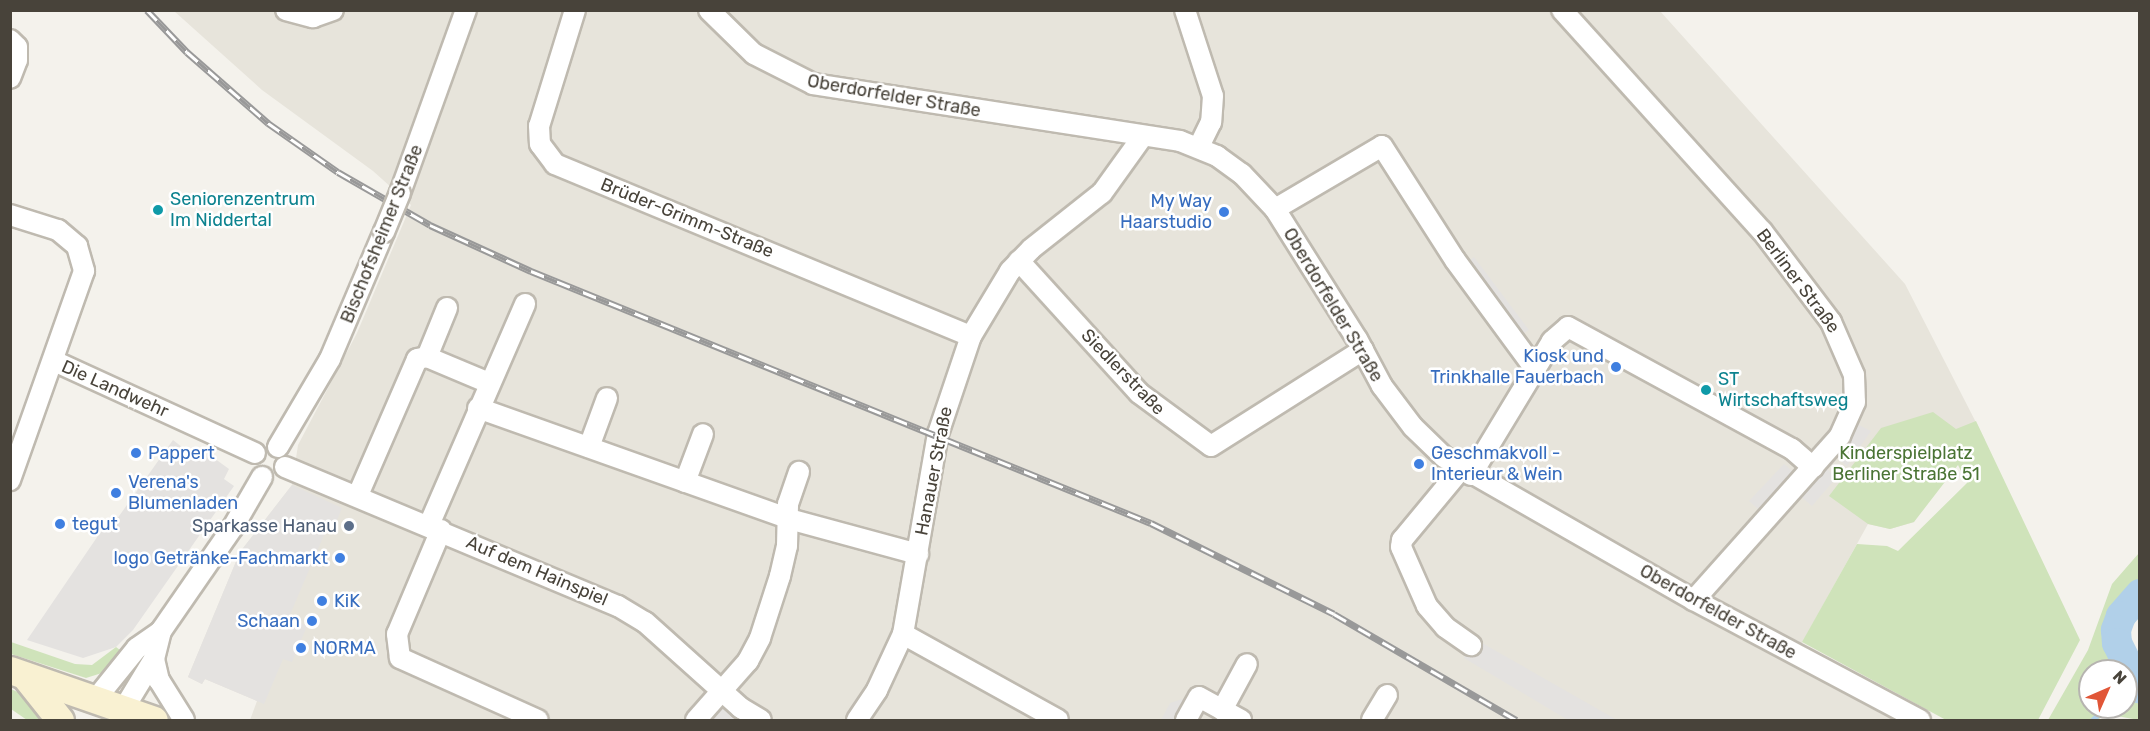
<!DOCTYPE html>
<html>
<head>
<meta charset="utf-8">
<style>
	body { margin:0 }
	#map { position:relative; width:2150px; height:731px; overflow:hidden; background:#f4f2ec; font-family:Rubik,sans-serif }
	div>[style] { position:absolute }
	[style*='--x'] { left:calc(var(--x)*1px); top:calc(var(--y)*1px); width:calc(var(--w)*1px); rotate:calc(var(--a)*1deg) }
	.residential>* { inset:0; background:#e7e4db }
	.green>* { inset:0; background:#cfe3ba }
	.parking>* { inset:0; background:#e4e2e0; transform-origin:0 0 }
	.stream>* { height:5px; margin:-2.5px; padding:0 2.5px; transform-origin:2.5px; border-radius:2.5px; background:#b1d0e9 }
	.river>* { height:30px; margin:-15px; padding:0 15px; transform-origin:15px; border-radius:15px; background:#b1d0e9 }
	.roads { filter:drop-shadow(2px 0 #bfbab0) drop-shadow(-2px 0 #bfbab0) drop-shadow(0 2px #bfbab0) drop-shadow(0 -2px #bfbab0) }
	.minor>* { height:20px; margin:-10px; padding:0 10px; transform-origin:10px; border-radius:10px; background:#fff }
	.secondary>* { height:27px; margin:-13.5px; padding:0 13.5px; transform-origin:13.5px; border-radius:13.5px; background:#f9f1d2 }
	.rail>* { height:7px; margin-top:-3.5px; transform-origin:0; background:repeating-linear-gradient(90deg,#fff 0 14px,#999 0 28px); box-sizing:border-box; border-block:2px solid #999 }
	.bridges { filter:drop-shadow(2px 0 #bfbab0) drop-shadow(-2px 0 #bfbab0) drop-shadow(0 2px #bfbab0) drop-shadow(0 -2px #bfbab0) }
	.minor-bridge>* { height:20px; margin:-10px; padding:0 10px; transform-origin:10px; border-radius:10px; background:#fff }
	.dots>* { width:16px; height:16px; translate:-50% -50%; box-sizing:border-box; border:3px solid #fff; border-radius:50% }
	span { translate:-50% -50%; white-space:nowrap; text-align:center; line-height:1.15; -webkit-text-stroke:5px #fff; paint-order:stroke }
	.street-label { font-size:18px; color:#48433a }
	.culture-label { font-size:18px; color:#0d838f }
	.left { translate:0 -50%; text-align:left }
	.shop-label { font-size:18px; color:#366cbe }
	.right { translate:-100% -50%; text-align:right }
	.park-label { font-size:18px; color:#4a7434 }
	.service-label { font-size:18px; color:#4e5e75 }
	.frame { position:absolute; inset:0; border:12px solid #48433a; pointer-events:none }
	.north { position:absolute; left:2078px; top:659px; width:60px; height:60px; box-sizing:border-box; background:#fff; border:2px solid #b6b4b0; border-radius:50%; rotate:45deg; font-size:16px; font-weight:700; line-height:24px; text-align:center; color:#48433a }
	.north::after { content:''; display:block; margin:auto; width:21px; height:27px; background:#e15637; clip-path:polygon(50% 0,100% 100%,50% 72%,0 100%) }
</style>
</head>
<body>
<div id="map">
	<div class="residential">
		<div style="clip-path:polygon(174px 11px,1660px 11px,1905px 284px,1985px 440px,1954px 455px,1914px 522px,1890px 529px,1868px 524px,1792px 661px,1904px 720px,250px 720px,257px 701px,205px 679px,202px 684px,188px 677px,240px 552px,292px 485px,298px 445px,357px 333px,411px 205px,373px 171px,262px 90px)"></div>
	</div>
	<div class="green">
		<div style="clip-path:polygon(1933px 412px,1956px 429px,1976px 421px,2080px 640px,2038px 720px,1946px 720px,1802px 642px,1857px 544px,1887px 546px,1898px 551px,1967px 483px,1958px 465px,1914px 522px,1890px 529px,1868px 524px,1829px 496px,1881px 428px)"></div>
		<div style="clip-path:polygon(evenodd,2139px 553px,2139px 579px,2109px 615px,2103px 633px,2139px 688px,2139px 720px,2105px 714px,2098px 720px,2048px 720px,2088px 650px,2112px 584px,2139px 553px,2090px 671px,2126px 671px,2126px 707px,2090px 707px,2090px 671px)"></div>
		<div style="clip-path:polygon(11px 642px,75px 664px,92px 665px,116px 647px,124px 653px,105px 672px,86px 678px,11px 654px)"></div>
		<div style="clip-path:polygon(11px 689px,37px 701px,55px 720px,27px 720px,11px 709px)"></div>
	</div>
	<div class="parking">
		<div style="left:1474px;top:257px;width:91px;height:18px;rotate:53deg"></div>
		<div style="clip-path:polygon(1849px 420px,1871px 431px,1847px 466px,1828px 450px)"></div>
		<div style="clip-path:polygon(173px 440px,201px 462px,207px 453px,229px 469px,224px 479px,234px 486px,133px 630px,116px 647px,83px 658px,27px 640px,106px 524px,112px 526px)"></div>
		<div style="clip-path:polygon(1818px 462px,1837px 477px,1812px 506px,1793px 490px,1767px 517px,1749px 501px,1784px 464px,1802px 479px)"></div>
		<div style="clip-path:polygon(292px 485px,342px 508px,333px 530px,327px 528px,289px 617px,307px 626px,292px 662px,283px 659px,264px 704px,205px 679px,202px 684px,188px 677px,240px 552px)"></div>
		<div style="clip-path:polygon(1475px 639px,1617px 720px,1568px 720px,1464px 658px)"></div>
		<div style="clip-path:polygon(1182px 699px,1194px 706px,1186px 720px,1161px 720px,1170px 703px)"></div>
		<div style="clip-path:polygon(722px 708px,730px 708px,745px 720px,707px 720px)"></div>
	</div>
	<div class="stream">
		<div style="--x:2126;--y:689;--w:13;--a:-45"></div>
		<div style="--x:2092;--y:720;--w:20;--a:-41"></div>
	</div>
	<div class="river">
		<div style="--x:2140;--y:594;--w:29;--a:131"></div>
		<div style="--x:2121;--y:616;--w:15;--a:110"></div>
		<div style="--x:2116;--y:630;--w:13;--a:86"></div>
		<div style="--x:2117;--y:643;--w:51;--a:63.4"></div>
	</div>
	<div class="roads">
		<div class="minor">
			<div style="--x:286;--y:10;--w:28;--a:15"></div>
			<div style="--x:313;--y:17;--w:21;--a:-19"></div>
			<div style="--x:575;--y:10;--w:121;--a:107.2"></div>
			<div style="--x:539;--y:126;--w:18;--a:87"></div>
			<div style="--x:540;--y:144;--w:25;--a:53"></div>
			<div style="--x:555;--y:164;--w:450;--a:22.5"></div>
			<div style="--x:709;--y:10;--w:63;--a:44.4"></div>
			<div style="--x:754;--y:54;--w:66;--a:27"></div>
			<div style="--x:813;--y:84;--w:371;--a:8.8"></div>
			<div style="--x:1180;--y:141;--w:40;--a:22"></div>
			<div style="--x:1217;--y:156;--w:31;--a:36"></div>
			<div style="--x:1242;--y:174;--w:48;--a:46.7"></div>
			<div style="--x:1275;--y:209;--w:154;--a:57.8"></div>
			<div style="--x:1357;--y:339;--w:53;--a:62"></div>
			<div style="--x:1382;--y:386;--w:51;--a:52.9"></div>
			<div style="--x:1413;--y:427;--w:43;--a:44.1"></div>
			<div style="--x:1444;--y:457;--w:288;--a:29.8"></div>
			<div style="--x:1694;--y:600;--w:256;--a:28"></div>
			<div style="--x:1185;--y:10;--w:90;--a:72"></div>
			<div style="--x:1213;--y:96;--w:26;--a:94"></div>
			<div style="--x:1211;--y:122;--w:28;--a:116"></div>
			<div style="--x:1562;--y:10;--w:298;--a:47.9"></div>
			<div style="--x:1762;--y:231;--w:114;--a:52.8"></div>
			<div style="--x:1831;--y:322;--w:58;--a:66.5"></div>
			<div style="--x:1854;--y:375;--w:27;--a:88"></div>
			<div style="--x:1855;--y:402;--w:37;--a:114"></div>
			<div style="--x:1840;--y:436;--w:220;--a:131.7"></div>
			<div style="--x:10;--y:40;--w:10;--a:45"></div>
			<div style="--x:17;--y:47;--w:13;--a:90"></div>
			<div style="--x:17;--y:60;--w:19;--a:111"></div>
			<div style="--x:400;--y:193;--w:195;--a:-70.2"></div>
			<div style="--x:1275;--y:209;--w:124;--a:-30.5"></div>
			<div style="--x:1382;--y:146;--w:135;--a:57.4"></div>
			<div style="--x:1455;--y:260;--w:135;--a:53.7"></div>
			<div style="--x:10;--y:215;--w:50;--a:17.4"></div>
			<div style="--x:58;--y:230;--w:25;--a:40"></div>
			<div style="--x:77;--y:246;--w:26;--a:74"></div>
			<div style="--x:84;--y:271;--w:222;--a:109.5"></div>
			<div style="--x:1019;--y:261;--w:178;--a:47.7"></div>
			<div style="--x:1139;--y:393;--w:89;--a:36.4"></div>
			<div style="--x:1211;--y:446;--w:180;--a:-32.3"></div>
			<div style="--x:427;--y:357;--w:67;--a:22.8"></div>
			<div style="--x:54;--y:361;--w:221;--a:24.6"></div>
			<div style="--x:478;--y:408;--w:330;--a:19.6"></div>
			<div style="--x:789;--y:519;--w:134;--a:15.2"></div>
			<div style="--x:278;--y:447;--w:102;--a:-59.4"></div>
			<div style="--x:330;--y:359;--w:138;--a:-67"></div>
			<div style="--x:589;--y:447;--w:52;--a:-69.8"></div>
			<div style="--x:285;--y:467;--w:361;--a:22.7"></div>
			<div style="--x:618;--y:606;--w:31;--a:31"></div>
			<div style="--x:645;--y:622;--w:129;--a:41.9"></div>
			<div style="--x:741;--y:708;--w:23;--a:31"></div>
			<div style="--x:1461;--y:469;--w:92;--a:129.7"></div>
			<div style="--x:1402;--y:540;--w:7;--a:98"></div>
			<div style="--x:1401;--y:547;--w:64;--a:66.2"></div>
			<div style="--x:1427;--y:606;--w:28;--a:49"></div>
			<div style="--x:1445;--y:627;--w:32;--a:35"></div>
			<div style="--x:1471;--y:475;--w:157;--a:-58.8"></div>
			<div style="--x:1552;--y:341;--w:21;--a:-41"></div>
			<div style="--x:1568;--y:327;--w:255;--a:28.6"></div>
			<div style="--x:1792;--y:449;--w:28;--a:41"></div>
			<div style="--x:685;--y:482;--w:51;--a:-69.4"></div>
			<div style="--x:358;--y:495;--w:148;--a:-66.5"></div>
			<div style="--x:417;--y:359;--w:10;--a:-11"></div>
			<div style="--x:427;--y:357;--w:53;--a:-67.8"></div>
			<div style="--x:429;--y:525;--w:241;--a:-66.5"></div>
			<div style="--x:441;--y:530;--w:113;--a:112.9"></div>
			<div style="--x:397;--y:634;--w:24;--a:83"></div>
			<div style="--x:400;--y:658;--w:151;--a:24.2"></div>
			<div style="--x:903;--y:634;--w:177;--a:29"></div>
			<div style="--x:154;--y:659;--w:22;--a:77"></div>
			<div style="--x:159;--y:680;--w:47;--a:58"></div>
			<div style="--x:95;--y:700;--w:67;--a:-51.1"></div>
			<div style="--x:137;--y:648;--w:29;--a:-35"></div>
			<div style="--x:123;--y:710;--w:60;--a:-58.7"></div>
			<div style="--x:154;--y:659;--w:29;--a:-76"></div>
			<div style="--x:161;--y:631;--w:126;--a:-55.3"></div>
			<div style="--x:233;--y:527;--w:58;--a:-59.9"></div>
			<div style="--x:1222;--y:710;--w:52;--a:-61.5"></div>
			<div style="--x:696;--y:720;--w:79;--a:-48.6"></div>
			<div style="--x:748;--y:661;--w:26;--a:-62"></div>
			<div style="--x:760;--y:638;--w:65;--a:-72.1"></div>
			<div style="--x:780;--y:576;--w:31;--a:-77"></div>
			<div style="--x:787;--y:546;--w:42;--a:-88.6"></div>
			<div style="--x:788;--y:504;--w:34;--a:-71"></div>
			<div style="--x:857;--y:720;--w:36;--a:-56"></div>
			<div style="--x:877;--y:690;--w:62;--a:-65.1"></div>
			<div style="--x:903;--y:634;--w:203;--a:-80.1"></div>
			<div style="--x:938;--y:434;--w:103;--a:-71.4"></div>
			<div style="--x:971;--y:336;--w:76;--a:-59"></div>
			<div style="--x:1010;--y:271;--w:30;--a:-46"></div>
			<div style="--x:1031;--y:249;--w:90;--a:-38.3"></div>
			<div style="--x:1102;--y:193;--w:70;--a:-54.3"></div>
			<div style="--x:1186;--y:720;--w:26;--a:-61"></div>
			<div style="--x:1199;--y:697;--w:48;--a:28.7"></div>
			<div style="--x:1372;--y:720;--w:29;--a:-59"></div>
		</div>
		<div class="secondary">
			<div style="--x:10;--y:670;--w:152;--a:19.1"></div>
			<div style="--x:25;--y:676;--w:56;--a:51.5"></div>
		</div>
	</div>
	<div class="rail">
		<div style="--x:147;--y:10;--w:58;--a:46.4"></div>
		<div style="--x:187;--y:52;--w:108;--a:41.2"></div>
		<div style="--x:268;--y:123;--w:85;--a:35"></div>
		<div style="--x:338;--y:172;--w:106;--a:29.9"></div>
		<div style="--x:430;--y:225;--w:111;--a:24.5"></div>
		<div style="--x:531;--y:271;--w:669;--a:22.12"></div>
		<div style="--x:1151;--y:523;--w:204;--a:26.4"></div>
		<div style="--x:1334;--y:614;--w:211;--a:30.2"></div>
	</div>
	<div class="bridges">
		<div class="minor-bridge">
			<div style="--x:384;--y:232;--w:42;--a:-67.7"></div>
		</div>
	</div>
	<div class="dots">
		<div style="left:158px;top:210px;background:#0f9aa8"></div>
		<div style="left:1224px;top:212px;background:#3f7fe0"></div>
		<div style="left:1616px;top:367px;background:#3f7fe0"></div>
		<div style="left:1706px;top:390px;background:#0f9aa8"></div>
		<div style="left:136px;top:453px;background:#3f7fe0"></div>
		<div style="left:1419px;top:464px;background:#3f7fe0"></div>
		<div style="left:116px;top:493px;background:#3f7fe0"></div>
		<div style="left:60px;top:524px;background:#3f7fe0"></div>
		<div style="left:349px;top:526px;background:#5c6f8a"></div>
		<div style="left:340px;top:558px;background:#3f7fe0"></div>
		<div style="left:322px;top:601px;background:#3f7fe0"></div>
		<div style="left:312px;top:621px;background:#3f7fe0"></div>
		<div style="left:301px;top:648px;background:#3f7fe0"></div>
	</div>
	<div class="street-label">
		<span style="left:894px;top:96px;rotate:10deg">Oberdorfelder Straße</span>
		<span style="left:687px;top:218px;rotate:22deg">Brüder-Grimm-Straße</span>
		<span style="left:382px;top:234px;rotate:-68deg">Bischofsheimer Straße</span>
		<span style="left:1798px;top:281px;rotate:53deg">Berliner Straße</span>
		<span style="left:1333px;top:305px;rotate:59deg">Oberdorfelder Straße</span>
		<span style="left:1123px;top:372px;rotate:46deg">Siedlerstraße</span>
		<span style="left:115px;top:389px;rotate:24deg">Die Landwehr</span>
		<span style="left:934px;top:471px;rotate:-79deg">Hanauer Straße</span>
		<span style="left:537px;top:571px;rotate:23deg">Auf dem Hainspiel</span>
		<span style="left:1718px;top:612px;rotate:29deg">Oberdorfelder Straße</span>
	</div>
	<div class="culture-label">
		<span class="left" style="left:170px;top:210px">Seniorenzentrum<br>Im Niddertal</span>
		<span class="left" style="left:1718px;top:390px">ST<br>Wirtschaftsweg</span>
	</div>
	<div class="shop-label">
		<span class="right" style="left:1212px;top:212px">My Way<br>Haarstudio</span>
		<span class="right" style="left:1604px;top:367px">Kiosk und<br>Trinkhalle Fauerbach</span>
		<span class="left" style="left:148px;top:453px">Pappert</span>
		<span class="left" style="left:1431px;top:464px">Geschmakvoll -<br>Interieur &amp; Wein</span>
		<span class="left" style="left:128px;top:493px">Verena's<br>Blumenladen</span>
		<span class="left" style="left:72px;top:524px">tegut</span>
		<span class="right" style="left:328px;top:558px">logo Getränke-Fachmarkt</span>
		<span class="left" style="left:334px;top:601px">KiK</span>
		<span class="right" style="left:300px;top:621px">Schaan</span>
		<span class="left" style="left:313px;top:648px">NORMA</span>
	</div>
	<div class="park-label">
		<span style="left:1906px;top:464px">Kinderspielplatz<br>Berliner Straße 51</span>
	</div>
	<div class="service-label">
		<span class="right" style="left:337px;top:526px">Sparkasse Hanau</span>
	</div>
	<div class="frame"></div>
	<div class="north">N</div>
</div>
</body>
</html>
